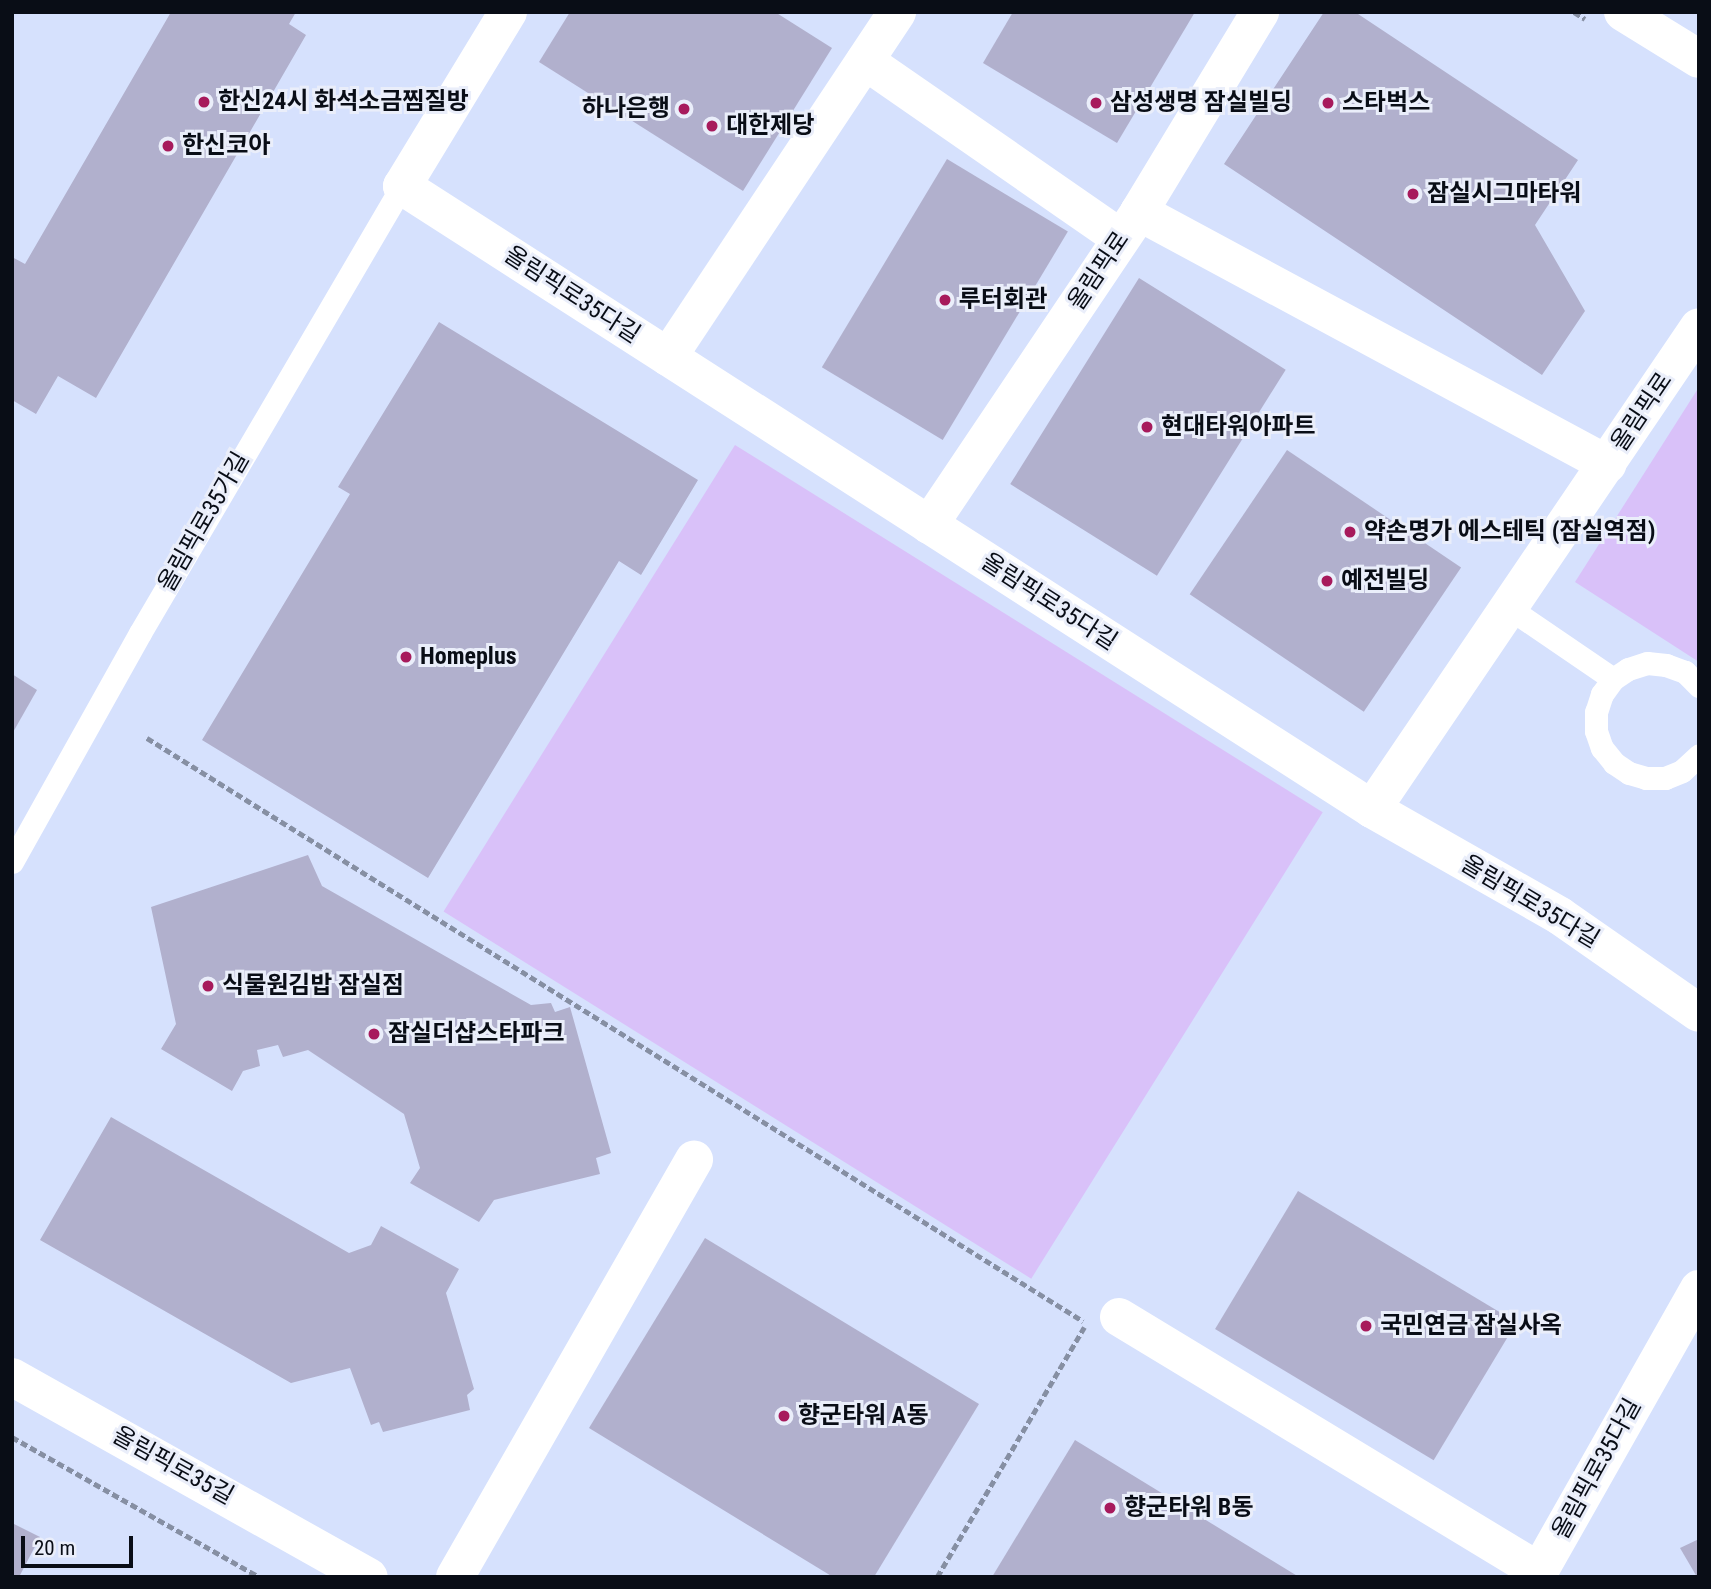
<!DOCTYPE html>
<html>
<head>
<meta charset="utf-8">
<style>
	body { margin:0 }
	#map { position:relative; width:1711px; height:1589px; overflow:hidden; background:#d6e1fd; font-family:"Roboto Condensed","Noto Sans KR",sans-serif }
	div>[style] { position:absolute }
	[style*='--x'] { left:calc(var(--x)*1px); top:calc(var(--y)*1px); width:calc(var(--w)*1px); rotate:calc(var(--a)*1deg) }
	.green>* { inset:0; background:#d9c1f9; transform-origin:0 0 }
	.building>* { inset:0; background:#b1b0cd; transform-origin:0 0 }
	.path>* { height:4.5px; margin-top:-2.25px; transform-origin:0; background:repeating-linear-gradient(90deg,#868fa3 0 7px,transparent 0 10.5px) }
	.lane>* { height:23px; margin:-11.5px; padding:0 11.5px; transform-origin:11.5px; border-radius:11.5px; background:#fff }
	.street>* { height:38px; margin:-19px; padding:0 19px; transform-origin:19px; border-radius:19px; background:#fff }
	.secondary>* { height:38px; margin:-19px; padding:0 19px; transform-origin:19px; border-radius:19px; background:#fff }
	.primary>* { height:38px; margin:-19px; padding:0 19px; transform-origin:19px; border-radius:19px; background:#fff }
	.dots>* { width:19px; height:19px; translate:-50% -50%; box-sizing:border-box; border:4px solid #eaeefa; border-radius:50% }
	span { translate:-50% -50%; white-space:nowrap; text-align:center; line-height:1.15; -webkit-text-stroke:6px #eaeefa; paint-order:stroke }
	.poi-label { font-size:24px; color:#090d16; font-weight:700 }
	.left { translate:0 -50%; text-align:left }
	.right { translate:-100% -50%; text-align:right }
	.street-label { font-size:24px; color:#090d16 }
	.frame { position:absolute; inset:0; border:14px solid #090d16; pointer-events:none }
	.scale { position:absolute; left:21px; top:1536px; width:112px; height:32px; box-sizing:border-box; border:4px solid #090d16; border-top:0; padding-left:9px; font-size:21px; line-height:24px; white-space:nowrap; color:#090d16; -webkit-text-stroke:5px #eaeefa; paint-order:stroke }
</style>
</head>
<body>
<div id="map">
	<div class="green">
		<div style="clip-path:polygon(1699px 387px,1699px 662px,1575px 582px)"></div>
		<div style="left:735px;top:445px;width:693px;height:550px;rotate:32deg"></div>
	</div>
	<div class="building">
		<div style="clip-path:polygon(171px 12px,296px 12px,289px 24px,306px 35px,96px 398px,58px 376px,36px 414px,12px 400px,12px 257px,25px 264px)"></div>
		<div style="clip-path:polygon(570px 12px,775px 12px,832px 48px,743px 191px,539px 62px)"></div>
		<div style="clip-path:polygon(1013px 12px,1195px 12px,1117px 143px,983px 63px)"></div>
		<div style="clip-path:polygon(1324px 12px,1355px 12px,1578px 160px,1535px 225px,1585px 311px,1542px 375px,1224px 164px)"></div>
		<div style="left:947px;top:159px;width:141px;height:243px;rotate:31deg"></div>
		<div style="left:1139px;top:278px;width:173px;height:243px;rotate:32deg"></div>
		<div style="clip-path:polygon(439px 322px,698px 480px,641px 575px,619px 561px,428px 878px,202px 740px,350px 494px,338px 487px)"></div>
		<div style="left:1287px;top:450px;width:210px;height:174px;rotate:34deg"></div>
		<div style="clip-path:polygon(12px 674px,37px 690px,12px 734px)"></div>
		<div style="clip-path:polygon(308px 855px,322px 886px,531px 1005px,551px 1003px,555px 1012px,570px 1007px,611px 1153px,596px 1158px,600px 1174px,494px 1200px,479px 1222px,410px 1183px,420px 1168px,404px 1114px,308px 1050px,283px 1057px,278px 1045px,257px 1050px,260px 1066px,243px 1071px,232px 1091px,161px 1049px,176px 1024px,151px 907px)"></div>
		<div style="clip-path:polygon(111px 1117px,349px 1253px,371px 1245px,381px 1226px,459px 1269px,446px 1293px,474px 1389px,467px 1395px,470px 1410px,383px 1432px,379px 1422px,371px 1425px,350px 1368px,291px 1383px,40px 1240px)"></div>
		<div style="left:1298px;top:1191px;width:255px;height:161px;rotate:31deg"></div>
		<div style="clip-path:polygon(705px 1238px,979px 1404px,874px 1577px,833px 1577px,589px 1428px)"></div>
		<div style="clip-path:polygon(1075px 1440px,1299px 1577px,992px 1577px)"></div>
		<div style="clip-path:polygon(12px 1523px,40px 1537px,19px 1577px,12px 1577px)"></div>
		<div style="clip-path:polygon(1699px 1539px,1699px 1577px,1697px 1577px,1680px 1548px)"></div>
	</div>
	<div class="path">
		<div style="--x:1574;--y:12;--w:13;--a:32"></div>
		<div style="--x:147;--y:738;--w:1103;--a:31.92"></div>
		<div style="--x:12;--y:1437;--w:284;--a:29.5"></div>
		<div style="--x:937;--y:1577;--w:290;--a:-59.5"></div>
	</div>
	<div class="lane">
		<div style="--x:1509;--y:608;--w:126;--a:34.3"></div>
		<div style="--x:1699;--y:686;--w:20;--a:-135"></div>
		<div style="--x:1685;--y:672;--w:20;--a:-160"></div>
		<div style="--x:1666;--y:665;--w:19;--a:-174"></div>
		<div style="--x:1647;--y:663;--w:20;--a:162"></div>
		<div style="--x:1628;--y:669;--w:18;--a:146"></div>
		<div style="--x:1613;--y:679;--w:19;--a:126"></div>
		<div style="--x:1602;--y:694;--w:19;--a:108"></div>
		<div style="--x:1596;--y:712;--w:19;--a:90"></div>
		<div style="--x:1596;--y:731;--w:18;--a:71"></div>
		<div style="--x:1602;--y:748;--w:19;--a:51"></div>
		<div style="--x:1614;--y:763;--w:18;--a:34"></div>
		<div style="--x:1629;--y:773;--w:18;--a:16"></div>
		<div style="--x:1646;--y:778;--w:19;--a:0"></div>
		<div style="--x:1665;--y:778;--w:18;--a:-22"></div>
		<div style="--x:1682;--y:771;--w:23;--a:-43"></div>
		<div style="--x:12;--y:862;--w:262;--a:-60.8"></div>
		<div style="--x:140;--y:633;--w:518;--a:-59.62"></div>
	</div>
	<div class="street">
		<div style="--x:508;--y:12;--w:204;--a:121.3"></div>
		<div style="--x:402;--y:186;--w:1153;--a:32.71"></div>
		<div style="--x:1372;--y:809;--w:216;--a:29.6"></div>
		<div style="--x:1560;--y:916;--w:169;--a:34.9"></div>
		<div style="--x:865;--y:61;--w:311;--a:34.7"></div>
		<div style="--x:1139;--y:212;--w:532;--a:28.3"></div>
		<div style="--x:668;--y:357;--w:414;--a:-56.4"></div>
		<div style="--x:929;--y:525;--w:377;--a:-56.1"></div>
		<div style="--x:1139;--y:212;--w:234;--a:-58.8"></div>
		<div style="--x:1372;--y:809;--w:582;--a:-55.85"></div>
		<div style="--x:1119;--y:1317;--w:491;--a:31.2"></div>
		<div style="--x:455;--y:1577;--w:481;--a:-60.2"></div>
		<div style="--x:1536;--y:1577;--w:331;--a:-60.5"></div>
	</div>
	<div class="secondary">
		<div style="--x:12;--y:1377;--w:409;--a:29.3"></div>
	</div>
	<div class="primary">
		<div style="--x:1623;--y:12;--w:89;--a:31.7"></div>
	</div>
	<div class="dots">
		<div style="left:204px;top:102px;background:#a71a5c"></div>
		<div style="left:1096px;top:103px;background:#a71a5c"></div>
		<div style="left:1328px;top:103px;background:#a71a5c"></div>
		<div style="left:684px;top:109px;background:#a71a5c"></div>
		<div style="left:712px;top:126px;background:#a71a5c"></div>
		<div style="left:168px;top:146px;background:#a71a5c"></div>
		<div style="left:1413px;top:194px;background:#a71a5c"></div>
		<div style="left:945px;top:300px;background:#a71a5c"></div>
		<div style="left:1147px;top:427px;background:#a71a5c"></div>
		<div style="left:1350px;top:532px;background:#a71a5c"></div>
		<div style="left:1327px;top:581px;background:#a71a5c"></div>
		<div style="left:406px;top:657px;background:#a71a5c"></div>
		<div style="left:208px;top:986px;background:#a71a5c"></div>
		<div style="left:374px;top:1034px;background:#a71a5c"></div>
		<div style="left:1366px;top:1326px;background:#a71a5c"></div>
		<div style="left:784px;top:1416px;background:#a71a5c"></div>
		<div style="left:1110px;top:1508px;background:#a71a5c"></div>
	</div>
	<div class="poi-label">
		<span class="left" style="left:218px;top:102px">한신24시 화석소금찜질방</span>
		<span class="left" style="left:1110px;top:103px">삼성생명 잠실빌딩</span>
		<span class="left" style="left:1342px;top:103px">스타벅스</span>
		<span class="right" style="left:670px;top:109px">하나은행</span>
		<span class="left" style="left:726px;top:126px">대한제당</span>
		<span class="left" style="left:182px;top:146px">한신코아</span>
		<span class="left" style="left:1427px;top:194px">잠실시그마타워</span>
		<span class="left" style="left:959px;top:300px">루터회관</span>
		<span class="left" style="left:1161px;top:427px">현대타워아파트</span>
		<span class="left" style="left:1364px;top:532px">약손명가 에스테틱 (잠실역점)</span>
		<span class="left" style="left:1341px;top:581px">예전빌딩</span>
		<span class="left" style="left:420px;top:657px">Homeplus</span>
		<span class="left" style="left:222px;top:986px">식물원김밥 잠실점</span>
		<span class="left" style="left:388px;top:1034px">잠실더샵스타파크</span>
		<span class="left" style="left:1380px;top:1326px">국민연금 잠실사옥</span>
		<span class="left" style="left:798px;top:1416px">향군타워 A동</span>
		<span class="left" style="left:1124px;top:1508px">향군타워 B동</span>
	</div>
	<div class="street-label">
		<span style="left:1099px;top:271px;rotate:-56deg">올림픽로</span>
		<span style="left:572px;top:295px;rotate:33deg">올림픽로35다길</span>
		<span style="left:1642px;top:412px;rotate:-56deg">올림픽로</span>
		<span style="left:204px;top:522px;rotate:-60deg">올림픽로35가길</span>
		<span style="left:1049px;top:602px;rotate:33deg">올림픽로35다길</span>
		<span style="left:1530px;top:902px;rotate:31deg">올림픽로35다길</span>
		<span style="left:173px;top:1466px;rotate:29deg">올림픽로35길</span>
		<span style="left:1597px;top:1469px;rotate:-61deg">올림픽로35다길</span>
	</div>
	<div class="frame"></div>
	<div class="scale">20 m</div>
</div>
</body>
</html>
